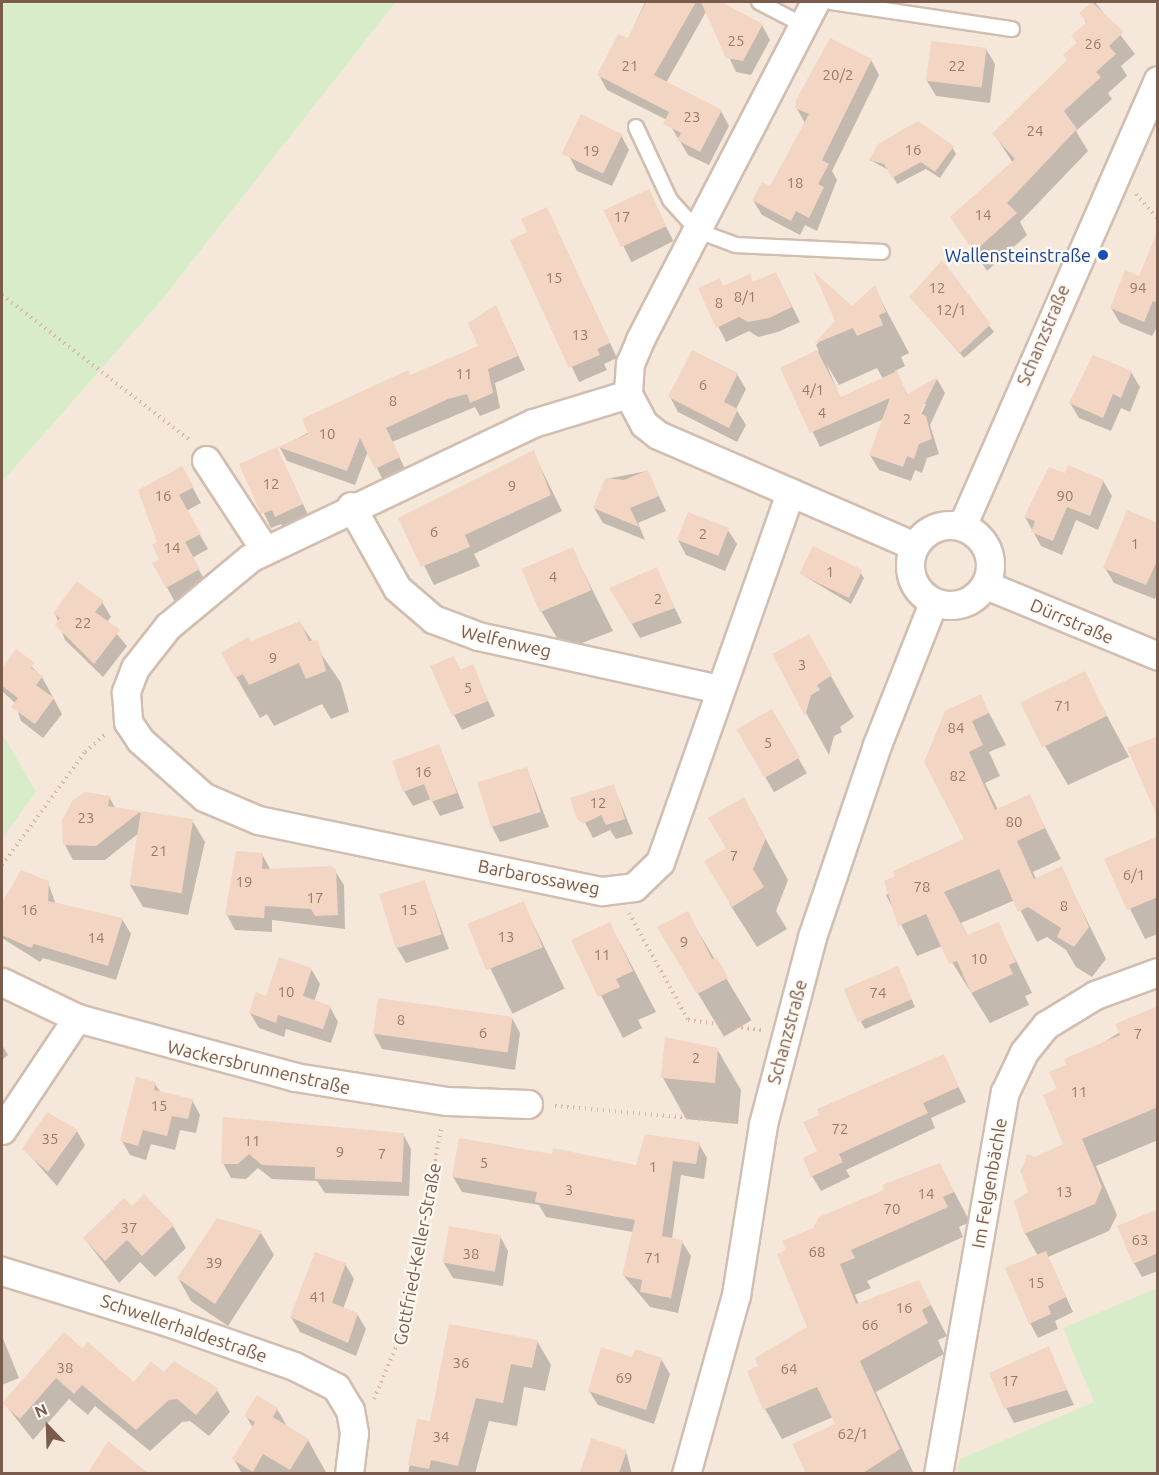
<!DOCTYPE html>
<html>
<head>
<meta charset="utf-8">
<style>
	body { margin:0 }
	#map { position:relative; width:1159px; height:1475px; overflow:hidden; background:#fdf6ec; font-family:Ubuntu,sans-serif }
	div>[style] { position:absolute }
	[style*='--x'] { left:calc(var(--x)*1px); top:calc(var(--y)*1px); width:calc(var(--w)*1px); rotate:calc(var(--a)*1deg) }
	.residential>* { inset:0; background:#f5e8da }
	.green>* { inset:0; background:#d8ecc9 }
	.shadow>* { inset:0; background:#0003; transform-origin:0 0 }
	.building>* { inset:0; background:#f3d5c3; transform-origin:0 0 }
	.path>* { height:4px; margin-top:-2px; transform-origin:0; background:repeating-linear-gradient(90deg,#d9b8a5 0 1.5px,transparent 0 6px) }
	.roads { filter:drop-shadow(2px 0 #d1beb0) drop-shadow(-2px 0 #d1beb0) drop-shadow(0 2px #d1beb0) drop-shadow(0 -2px #d1beb0) }
	.lane>* { height:14px; margin:-7px; padding:0 7px; transform-origin:7px; border-radius:7px; background:#fff }
	.street>* { height:27px; margin:-13.5px; padding:0 13.5px; transform-origin:13.5px; border-radius:13.5px; background:#fff }
	.street>.ring { margin:-13.5px; padding:0; box-sizing:content-box; background:none; border:27px solid #fff; border-radius:50% }
	.dots>* { width:16px; height:16px; translate:-50% -50%; box-sizing:border-box; border:3px solid #fffaf3; border-radius:50% }
	span { translate:-50% -50%; white-space:nowrap; text-align:center; line-height:1.15; -webkit-text-stroke:4.5px #fffaf3; paint-order:stroke }
	.number-label { font-size:15px; color:#987a6a }
	.number-label span { -webkit-text-stroke-width:0 }
	.transit-label { font-size:18px; color:#164399 }
	.right { translate:-100% -50%; text-align:right }
	.street-label { font-size:18px; color:#7a5c4d }
	.frame { position:absolute; inset:0; border:3px solid #7a5c4d; pointer-events:none }
	.north { position:absolute; left:18px; top:1397px; width:60px; height:60px; -webkit-text-stroke:4px #fffaf3; paint-order:stroke; rotate:337deg; font-size:16px; font-weight:700; line-height:24px; text-align:center; color:#7a5c4d }
	.north::after { content:''; display:block; margin:auto; width:21px; height:27px; background:#7a5c4d; clip-path:polygon(50% 0,100% 100%,50% 72%,0 100%) }
</style>
</head>
<body>
<div id="map">
	<div class="residential">
		<div style="clip-path:polygon(396px 2px,1157px 2px,1157px 1473px,2px 1474px,2px 482px,161px 301px)"></div>
	</div>
	<div class="green">
		<div style="clip-path:polygon(2px 2px,396px 2px,161px 301px,2px 482px)"></div>
		<div style="clip-path:polygon(2px 733px,36px 792px,2px 839px)"></div>
		<div style="clip-path:polygon(1157px 1288px,1157px 1473px,957px 1473px,960px 1459px,1094px 1402px,1063px 1328px)"></div>
	</div>
	<div class="shadow">
		<div style="clip-path:polygon(645px 2px,719px 2px,762px 25px,770px 40px,751px 75px,736px 72px,707px 10px,666px 83px,721px 111px,729px 126px,709px 165px,688px 155px,667px 120px,607px 90px,599px 75px,628px 40px)"></div>
		<div style="clip-path:polygon(1095px 2px,1135px 54px,1121px 66px,1127px 76px,1108px 93px,1112px 99px,1076px 131px,1088px 151px,1020px 222px,1027px 235px,987px 271px,952px 217px,1013px 163px,994px 134px,1068px 61px,1078px 44px,1073px 36px,1087px 24px,1081px 13px)"></div>
		<div style="clip-path:polygon(986px 49px,995px 64px,990px 103px,936px 96px,927px 81px)"></div>
		<div style="clip-path:polygon(871px 60px,879px 75px,832px 171px,837px 180px,817px 231px,805px 225px,800px 235px,762px 215px,753px 200px,770px 188px,805px 123px,796px 107px)"></div>
		<div style="clip-path:polygon(621px 135px,629px 150px,612px 186px,577px 171px,569px 156px)"></div>
		<div style="clip-path:polygon(952px 147px,956px 154px,940px 178px,926px 169px,897px 184px,890px 171px,870px 160px)"></div>
		<div style="left:648px;top:191px;width:56px;height:47px;rotate:63deg"></div>
		<div style="clip-path:polygon(547px 209px,617px 358px,604px 364px,607px 370px,579px 382px,512px 240px,529px 232px)"></div>
		<div style="clip-path:polygon(942px 262px,994px 332px,964px 358px,910px 297px)"></div>
		<div style="clip-path:polygon(1158px 269px,1158px 326px,1152px 336px,1120px 323px,1111px 308px,1140px 278px)"></div>
		<div style="clip-path:polygon(776px 274px,800px 322px,778px 332px,758px 337px,749px 331px,726px 342px,700px 289px,754px 284px)"></div>
		<div style="clip-path:polygon(evenodd,874px 287px,909px 353px,901px 357px,905px 366px,895px 371px,908px 395px,937px 379px,945px 393px,930px 425px,939px 454px,927px 458px,922px 473px,915px 470px,911px 481px,879px 470px,870px 455px,884px 419px,820px 447px,782px 369px,819px 351px,816px 345px,874px 287px,826px 363px,839px 385px,877px 368px,883px 379px,841px 399px,826px 363px,874px 287px,923px 404px,926px 404px,918px 420px,915px 419px,923px 404px)"></div>
		<div style="clip-path:polygon(496px 307px,525px 370px,495px 383px,500px 408px,480px 416px,475px 407px,392px 442px,406px 471px,384px 482px,368px 451px,355px 485px,287px 461px,280px 448px,410px 377px,480px 347px)"></div>
		<div style="clip-path:polygon(1131px 372px,1140px 387px,1130px 412px,1121px 408px,1111px 431px,1079px 418px,1070px 403px)"></div>
		<div style="clip-path:polygon(737px 374px,746px 389px,736px 409px,746px 425px,737px 442px,678px 412px,670px 397px)"></div>
		<div style="clip-path:polygon(277px 449px,310px 519px,284px 530px,281px 524px,271px 528px,241px 465px)"></div>
		<div style="clip-path:polygon(533px 452px,562px 511px,474px 554px,480px 566px,434px 585px,400px 519px)"></div>
		<div style="clip-path:polygon(182px 468px,201px 503px,186px 511px,208px 549px,192px 558px,207px 584px,175px 602px,154px 564px,161px 560px,159px 543px)"></div>
		<div style="clip-path:polygon(647px 471px,666px 511px,638px 523px,645px 540px,603px 523px,594px 508px,606px 479px)"></div>
		<div style="clip-path:polygon(1065px 475px,1103px 481px,1112px 496px,1098px 530px,1076px 520px,1062px 555px,1041px 546px,1025px 517px)"></div>
		<div style="clip-path:polygon(1158px 525px,1158px 593px,1155px 599px,1114px 583px,1105px 568px)"></div>
		<div style="clip-path:polygon(728px 530px,737px 544px,725px 571px,686px 555px,678px 540px)"></div>
		<div style="clip-path:polygon(572px 549px,613px 631px,564px 650px,540px 609px)"></div>
		<div style="clip-path:polygon(656px 569px,682px 623px,640px 638px,611px 589px)"></div>
		<div style="clip-path:polygon(860px 572px,864px 578px,851px 604px,801px 574px)"></div>
		<div style="clip-path:polygon(102px 602px,111px 617px,107px 622px,127px 646px,103px 677px,65px 640px,55px 613px)"></div>
		<div style="clip-path:polygon(300px 623px,341px 683px,349px 712px,331px 719px,322px 704px,274px 726px,267px 714px,260px 718px,236px 677px,250px 643px)"></div>
		<div style="clip-path:polygon(808px 636px,854px 717px,840px 727px,842px 732px,834px 736px,829px 755px,774px 654px)"></div>
		<div style="clip-path:polygon(16px 651px,42px 677px,62px 714px,43px 738px,21px 721px,15px 703px,2px 691px,2px 670px)"></div>
		<div style="clip-path:polygon(453px 658px,461px 671px,472px 666px,495px 716px,462px 730px,454px 715px)"></div>
		<div style="clip-path:polygon(1084px 673px,1129px 757px,1068px 785px,1044px 744px)"></div>
		<div style="clip-path:polygon(980px 696px,1006px 745px,989px 752px,1000px 776px,985px 783px,998px 810px,1029px 796px,1061px 859px,1033px 872px,1036px 879px,1061px 868px,1106px 959px,1092px 977px,1076px 967px,1066px 950px,1047px 937px,1037px 942px,1015px 900px,961px 923px,968px 936px,998px 924px,1032px 993px,1025px 996px,1029px 1005px,990px 1023px,942px 946px,917px 956px,886px 895px,966px 840px,926px 762px)"></div>
		<div style="left:771px;top:711px;width:72px;height:38px;rotate:60deg"></div>
		<div style="clip-path:polygon(439px 746px,464px 808px,440px 816px,431px 799px,413px 806px,404px 791px)"></div>
		<div style="clip-path:polygon(527px 769px,549px 827px,500px 842px,492px 827px)"></div>
		<div style="clip-path:polygon(613px 785px,633px 834px,616px 839px,610px 830px,593px 838px,573px 799px)"></div>
		<div style="clip-path:polygon(109px 797px,116px 809px,192px 820px,205px 842px,188px 915px,143px 907px,130px 885px,139px 833px,105px 860px,73px 860px,65px 845px)"></div>
		<div style="clip-path:polygon(744px 799px,788px 880px,776px 911px,787px 929px,757px 947px,729px 903px,728px 849px)"></div>
		<div style="clip-path:polygon(1158px 837px,1158px 934px,1145px 939px,1106px 860px)"></div>
		<div style="clip-path:polygon(262px 854px,270px 869px,335px 871px,344px 885px,345px 929px,272px 920px,272px 932px,235px 930px,227px 915px)"></div>
		<div style="clip-path:polygon(22px 872px,48px 882px,56px 905px,122px 919px,131px 934px,116px 980px,43px 958px,40px 962px,2px 938px,2px 908px)"></div>
		<div style="clip-path:polygon(424px 882px,449px 949px,406px 963px,397px 948px)"></div>
		<div style="left:523px;top:903px;width:95px;height:58px;rotate:64deg"></div>
		<div style="left:687px;top:913px;width:125px;height:32px;rotate:59deg"></div>
		<div style="clip-path:polygon(610px 924px,656px 1012px,638px 1020px,642px 1028px,623px 1038px,573px 941px)"></div>
		<div style="clip-path:polygon(311px 969px,320px 984px,314px 1002px,330px 1007px,338px 1022px,331px 1043px,286px 1029px,284px 1037px,259px 1028px,250px 1013px)"></div>
		<div style="clip-path:polygon(901px 975px,915px 1007px,865px 1029px,861px 1022px)"></div>
		<div style="clip-path:polygon(1158px 1008px,1158px 1140px,1096px 1166px,1117px 1215px,1109px 1231px,1048px 1257px,1073px 1312px,1055px 1321px,1058px 1329px,1038px 1338px,1030px 1323px,1038px 1256px,1025px 1233px,1029px 1192px,1021px 1171px,1028px 1156px,1035px 1159px,1065px 1145px,1059px 1090px,1068px 1065px)"></div>
		<div style="clip-path:polygon(512px 1018px,520px 1033px,515px 1070px,382px 1049px,374px 1034px)"></div>
		<div style="clip-path:polygon(2px 1045px,8px 1055px,2px 1060px)"></div>
		<div style="clip-path:polygon(717px 1049px,741px 1090px,738px 1124px,686px 1119px,663px 1078px)"></div>
		<div style="clip-path:polygon(943px 1055px,966px 1102px,931px 1118px,935px 1128px,846px 1170px,850px 1177px,821px 1191px,812px 1176px,819px 1152px)"></div>
		<div style="clip-path:polygon(155px 1084px,161px 1093px,192px 1100px,200px 1115px,196px 1133px,180px 1130px,175px 1150px,151px 1144px,146px 1160px,130px 1155px,122px 1141px)"></div>
		<div style="clip-path:polygon(224px 1118px,403px 1134px,411px 1149px,409px 1196px,325px 1193px,317px 1181px,272px 1179px,258px 1168px,246px 1179px,231px 1178px,223px 1163px)"></div>
		<div style="clip-path:polygon(77px 1131px,85px 1145px,57px 1186px,24px 1149px)"></div>
		<div style="clip-path:polygon(699px 1144px,707px 1158px,704px 1179px,681px 1175px,672px 1239px,682px 1242px,691px 1256px,678px 1313px,650px 1307px,624px 1276px,633px 1232px,546px 1217px,539px 1205px,462px 1192px,453px 1177px,637px 1167px)"></div>
		<div style="clip-path:polygon(940px 1165px,970px 1222px,959px 1227px,963px 1237px,867px 1281px,871px 1288px,855px 1295px,859px 1304px,919px 1282px,947px 1336px,938px 1340px,944px 1354px,876px 1392px,914px 1474px,807px 1474px,794px 1445px,837px 1425px,833px 1417px,782px 1439px,765px 1409px,760px 1367px,809px 1328px,788px 1251px,814px 1229px)"></div>
		<div style="clip-path:polygon(132px 1208px,173px 1226px,186px 1248px,155px 1277px,140px 1262px,119px 1283px,84px 1238px)"></div>
		<div style="clip-path:polygon(1158px 1211px,1158px 1271px,1142px 1277px,1134px 1263px)"></div>
		<div style="clip-path:polygon(261px 1233px,274px 1255px,228px 1326px,191px 1301px,178px 1278px)"></div>
		<div style="clip-path:polygon(500px 1236px,508px 1251px,503px 1286px,453px 1278px,444px 1263px)"></div>
		<div style="clip-path:polygon(345px 1264px,354px 1279px,343px 1309px,357px 1314px,366px 1329px,356px 1356px,300px 1332px,291px 1317px)"></div>
		<div style="clip-path:polygon(2px 1336px,19px 1378px,2px 1385px)"></div>
		<div style="clip-path:polygon(537px 1341px,551px 1365px,545px 1391px,524px 1387px,517px 1426px,489px 1421px,475px 1474px,408px 1474px,418px 1421px,431px 1423px)"></div>
		<div style="clip-path:polygon(1048px 1348px,1074px 1405px,1014px 1423px,1006px 1408px)"></div>
		<div style="clip-path:polygon(82px 1350px,134px 1384px,164px 1374px,217px 1390px,230px 1412px,209px 1436px,190px 1421px,182px 1422px,150px 1451px,95px 1406px,88px 1415px,69px 1399px,33px 1440px,4px 1403px)"></div>
		<div style="clip-path:polygon(633px 1359px,661px 1359px,670px 1374px,654px 1424px,598px 1405px,589px 1391px)"></div>
		<div style="clip-path:polygon(277px 1409px,288px 1428px,308px 1440px,327px 1474px,242px 1474px,234px 1459px,253px 1428px,246px 1416px)"></div>
		<div style="clip-path:polygon(592px 1440px,626px 1451px,632px 1474px,584px 1474px)"></div>
		<div style="clip-path:polygon(108px 1444px,135px 1468px,139px 1474px,89px 1474px)"></div>
	</div>
	<div class="building">
		<div style="clip-path:polygon(646px 2px,696px 2px,654px 75px,722px 110px,700px 152px,677px 140px,681px 133px,663px 124px,669px 112px,597px 75px,618px 34px,628px 38px)"></div>
		<div style="clip-path:polygon(701px 2px,721px 2px,763px 24px,743px 61px,726px 58px)"></div>
		<div style="clip-path:polygon(1092px 2px,1124px 32px,1109px 46px,1116px 54px,1096px 72px,1101px 77px,1064px 111px,1077px 129px,1007px 203px,1017px 213px,974px 252px,950px 217px,1015px 159px,992px 134px,1067px 60px,1063px 55px,1077px 42px,1071px 36px,1087px 22px,1079px 13px)"></div>
		<div style="clip-path:polygon(830px 38px,872px 59px,822px 160px,829px 164px,818px 184px,824px 187px,809px 218px,796px 211px,791px 221px,752px 200px,762px 182px,770px 186px,809px 114px,795px 108px,796px 100px)"></div>
		<div style="left:931px;top:41px;width:56px;height:40px;rotate:7deg"></div>
		<div style="left:581px;top:114px;width:46px;height:44px;rotate:26deg"></div>
		<div style="clip-path:polygon(918px 121px,954px 146px,935px 172px,921px 162px,892px 178px,884px 164px,869px 160px,878px 144px)"></div>
		<div style="left:649px;top:189px;width:41px;height:50px;rotate:65deg"></div>
		<div style="clip-path:polygon(547px 207px,610px 343px,597px 349px,600px 355px,569px 368px,510px 240px,527px 232px,521px 219px)"></div>
		<div style="clip-path:polygon(1157px 232px,1158px 303px,1153px 301px,1144px 322px,1110px 308px,1125px 270px,1139px 276px)"></div>
		<div style="clip-path:polygon(942px 260px,991px 324px,960px 353px,909px 297px)"></div>
		<div style="clip-path:polygon(813px 271px,852px 306px,875px 285px,886px 312px,879px 315px,883px 325px,857px 336px,853px 328px,814px 344px,835px 321px)"></div>
		<div style="clip-path:polygon(776px 272px,792px 307px,769px 318px,748px 322px,739px 317px,716px 328px,698px 288px,720px 278px,723px 286px,750px 274px,753px 282px)"></div>
		<div style="clip-path:polygon(496px 305px,518px 356px,488px 369px,493px 393px,470px 403px,467px 394px,448px 399px,386px 428px,400px 457px,375px 469px,360px 438px,347px 471px,278px 447px,308px 434px,302px 419px,408px 370px,410px 375px,478px 346px,468px 323px)"></div>
		<div style="clip-path:polygon(692px 350px,738px 373px,724px 402px,738px 409px,729px 428px,668px 397px)"></div>
		<div style="clip-path:polygon(817px 350px,841px 397px,897px 371px,907px 394px,938px 377px,920px 413px,926px 416px,932px 439px,919px 444px,914px 459px,907px 456px,903px 467px,869px 455px,890px 398px,810px 433px,780px 368px)"></div>
		<div style="clip-path:polygon(1093px 355px,1132px 371px,1121px 398px,1113px 394px,1103px 418px,1069px 403px)"></div>
		<div style="clip-path:polygon(277px 447px,303px 504px,275px 517px,272px 510px,261px 514px,239px 464px)"></div>
		<div style="clip-path:polygon(534px 450px,551px 495px,465px 535px,470px 547px,421px 567px,398px 518px)"></div>
		<div style="clip-path:polygon(1068px 465px,1104px 480px,1090px 516px,1067px 507px,1053px 541px,1031px 532px,1035px 521px,1024px 517px,1049px 467px,1065px 473px)"></div>
		<div style="clip-path:polygon(182px 466px,194px 487px,179px 495px,201px 534px,185px 542px,200px 569px,166px 588px,152px 563px,159px 559px,152px 545px,157px 542px,138px 490px)"></div>
		<div style="clip-path:polygon(648px 470px,659px 496px,630px 508px,639px 527px,593px 508px,605px 478px,624px 480px)"></div>
		<div style="clip-path:polygon(1127px 510px,1158px 523px,1158px 559px,1146px 585px,1103px 568px)"></div>
		<div style="left:688px;top:512px;width:44px;height:30px;rotate:21deg"></div>
		<div style="left:813px;top:546px;width:55px;height:31px;rotate:26deg"></div>
		<div style="left:573px;top:547px;width:47px;height:56px;rotate:67deg"></div>
		<div style="clip-path:polygon(657px 567px,675px 608px,631px 624px,609px 588px)"></div>
		<div style="clip-path:polygon(77px 581px,104px 601px,95px 612px,120px 630px,94px 664px,55px 625px,60px 618px,53px 613px)"></div>
		<div style="clip-path:polygon(300px 621px,309px 641px,318px 640px,326px 671px,306px 679px,299px 663px,249px 685px,243px 674px,235px 678px,221px 653px,248px 637px,251px 641px)"></div>
		<div style="clip-path:polygon(809px 634px,832px 675px,817px 685px,820px 690px,811px 695px,805px 716px,772px 654px)"></div>
		<div style="clip-path:polygon(16px 649px,35px 663px,31px 668px,43px 676px,36px 685px,54px 698px,35px 724px,11px 707px,18px 698px,2px 686px,2px 668px)"></div>
		<div style="clip-path:polygon(454px 656px,460px 670px,473px 664px,488px 701px,452px 716px,430px 666px)"></div>
		<div style="left:1085px;top:671px;width:50px;height:72px;rotate:64deg"></div>
		<div style="clip-path:polygon(981px 694px,989px 713px,972px 721px,983px 745px,969px 752px,995px 810px,1030px 794px,1045px 828px,1017px 841px,1034px 879px,1062px 866px,1089px 927px,1074px 947px,1057px 937px,1061px 928px,1028px 907px,1018px 912px,999px 869px,944px 892px,967px 935px,999px 922px,1016px 962px,1009px 965px,1013px 974px,971px 993px,957px 961px,949px 964px,926px 914px,898px 926px,884px 881px,895px 876px,893px 871px,964px 839px,924px 762px,945px 711px)"></div>
		<div style="left:772px;top:709px;width:56px;height:41px;rotate:60deg"></div>
		<div style="clip-path:polygon(1158px 736px,1158px 818px,1127px 748px)"></div>
		<div style="clip-path:polygon(439px 744px,457px 793px,431px 802px,424px 784px,403px 792px,392px 761px)"></div>
		<div style="left:527px;top:767px;width:47px;height:52px;rotate:73deg"></div>
		<div style="clip-path:polygon(614px 784px,625px 819px,606px 825px,601px 815px,583px 824px,577px 819px,570px 798px)"></div>
		<div style="clip-path:polygon(85px 792px,110px 796px,108px 806px,141px 811px,96px 846px,63px 845px,62px 821px,72px 801px)"></div>
		<div style="clip-path:polygon(744px 797px,766px 838px,753px 869px,764px 887px,732px 907px,704px 861px,726px 848px,708px 818px)"></div>
		<div style="left:141px;top:811px;width:53px;height:75px;rotate:9deg"></div>
		<div style="clip-path:polygon(1158px 836px,1158px 897px,1127px 910px,1104px 859px)"></div>
		<div style="clip-path:polygon(236px 851px,263px 853px,262px 869px,331px 866px,336px 869px,338px 915px,315px 916px,311px 909px,265px 906px,264px 918px,225px 915px)"></div>
		<div style="clip-path:polygon(21px 870px,49px 881px,48px 901px,123px 918px,108px 966px,34px 944px,31px 948px,2px 935px,2px 903px)"></div>
		<div style="left:425px;top:880px;width:57px;height:48px;rotate:73deg"></div>
		<div style="left:524px;top:901px;width:50px;height:61px;rotate:68deg"></div>
		<div style="clip-path:polygon(688px 911px,712px 959px,717px 957px,728px 978px,697px 994px,657px 927px)"></div>
		<div style="clip-path:polygon(610px 922px,633px 971px,616px 979px,620px 987px,598px 997px,571px 940px)"></div>
		<div style="clip-path:polygon(279px 957px,312px 968px,303px 996px,331px 1006px,323px 1029px,278px 1015px,276px 1023px,249px 1013px,256px 992px,266px 996px)"></div>
		<div style="left:898px;top:966px;width:36px;height:59px;rotate:67deg"></div>
		<div style="left:378px;top:998px;width:136px;height:36px;rotate:8deg"></div>
		<div style="clip-path:polygon(1158px 1006px,1158px 1107px,1082px 1139px,1102px 1187px,1095px 1204px,1024px 1234px,1014px 1201px,1028px 1192px,1021px 1173px,1027px 1154px,1035px 1157px,1063px 1144px,1043px 1095px,1057px 1089px,1049px 1072px,1066px 1065px,1064px 1059px,1120px 1035px,1115px 1024px)"></div>
		<div style="clip-path:polygon(665px 1037px,718px 1048px,715px 1083px,661px 1078px)"></div>
		<div style="clip-path:polygon(944px 1054px,959px 1087px,923px 1103px,928px 1113px,839px 1154px,843px 1162px,811px 1177px,803px 1158px,817px 1151px,803px 1122px,819px 1115px,817px 1109px)"></div>
		<div style="clip-path:polygon(136px 1077px,156px 1082px,154px 1090px,193px 1099px,188px 1119px,172px 1116px,167px 1136px,143px 1130px,138px 1146px,120px 1141px)"></div>
		<div style="clip-path:polygon(47px 1112px,78px 1130px,48px 1172px,22px 1149px)"></div>
		<div style="clip-path:polygon(223px 1117px,404px 1133px,402px 1182px,315px 1179px,315px 1167px,262px 1165px,249px 1154px,238px 1164px,221px 1164px)"></div>
		<div style="clip-path:polygon(645px 1134px,700px 1142px,696px 1164px,673px 1161px,662px 1236px,683px 1240px,671px 1298px,640px 1292px,642px 1280px,622px 1276px,635px 1220px,535px 1202px,537px 1192px,452px 1177px,459px 1138px,552px 1154px,553px 1148px,636px 1165px)"></div>
		<div style="clip-path:polygon(940px 1163px,954px 1192px,943px 1197px,948px 1207px,851px 1250px,855px 1258px,840px 1264px,856px 1304px,919px 1280px,931px 1305px,922px 1310px,928px 1323px,860px 1361px,900px 1449px,863px 1473px,806px 1473px,792px 1444px,835px 1424px,817px 1387px,763px 1410px,747px 1371px,758px 1366px,755px 1358px,807px 1327px,777px 1254px,786px 1250px,782px 1241px,813px 1228px,819px 1217px,884px 1190px,882px 1185px)"></div>
		<div style="clip-path:polygon(144px 1194px,174px 1225px,142px 1256px,127px 1240px,105px 1261px,83px 1238px,124px 1198px,132px 1206px)"></div>
		<div style="clip-path:polygon(1158px 1209px,1158px 1253px,1133px 1264px,1117px 1226px)"></div>
		<div style="clip-path:polygon(217px 1218px,262px 1231px,215px 1304px,177px 1278px)"></div>
		<div style="left:449px;top:1226px;width:53px;height:37px;rotate:10deg"></div>
		<div style="clip-path:polygon(1046px 1251px,1066px 1297px,1048px 1306px,1051px 1314px,1029px 1324px,1005px 1268px)"></div>
		<div style="clip-path:polygon(315px 1252px,346px 1263px,332px 1303px,358px 1313px,348px 1343px,290px 1317px)"></div>
		<div style="clip-path:polygon(449px 1324px,538px 1340px,532px 1368px,511px 1364px,503px 1403px,476px 1398px,458px 1466px,431px 1460px,429px 1469px,408px 1465px,417px 1419px,430px 1421px)"></div>
		<div style="clip-path:polygon(64px 1332px,82px 1348px,88px 1342px,134px 1382px,151px 1361px,164px 1372px,174px 1361px,219px 1389px,196px 1415px,177px 1399px,169px 1400px,136px 1430px,82px 1385px,74px 1394px,56px 1378px,20px 1419px,2px 1403px)"></div>
		<div style="clip-path:polygon(1049px 1346px,1067px 1390px,1004px 1409px,989px 1373px)"></div>
		<div style="clip-path:polygon(601px 1347px,632px 1357px,635px 1349px,662px 1358px,646px 1410px,588px 1391px)"></div>
		<div style="clip-path:polygon(257px 1395px,278px 1408px,273px 1417px,309px 1439px,290px 1470px,263px 1454px,253px 1472px,232px 1459px,255px 1422px,244px 1416px)"></div>
		<div style="clip-path:polygon(591px 1438px,627px 1450px,619px 1473px,580px 1473px)"></div>
		<div style="clip-path:polygon(108px 1441px,148px 1473px,88px 1473px)"></div>
	</div>
	<div class="path">
		<div style="--x:1136;--y:194;--w:33;--a:49"></div>
		<div style="--x:2;--y:295;--w:239;--a:37.7"></div>
		<div style="--x:2;--y:865;--w:140;--a:-53.7"></div>
		<div style="--x:85;--y:752;--w:28;--a:-41"></div>
		<div style="--x:629;--y:913;--w:122;--a:61.1"></div>
		<div style="--x:688;--y:1020;--w:74;--a:7.8"></div>
		<div style="--x:555;--y:1106;--w:185;--a:5"></div>
		<div style="--x:374;--y:1399;--w:79;--a:-67"></div>
		<div style="--x:405;--y:1326;--w:204;--a:-79.6"></div>
	</div>
	<div class="roads">
		<div class="lane">
			<div style="--x:759;--y:2;--w:50;--a:27.6"></div>
			<div style="--x:831;--y:2;--w:183;--a:8.5"></div>
			<div style="--x:636;--y:127;--w:81;--a:65"></div>
			<div style="--x:670;--y:200;--w:42;--a:47.9"></div>
			<div style="--x:698;--y:231;--w:40;--a:20.2"></div>
			<div style="--x:736;--y:245;--w:146;--a:2.7"></div>
		</div>
		<div class="street">
			<div style="--x:815;--y:2;--w:381;--a:117.4"></div>
			<div style="--x:640;--y:340;--w:25;--a:113"></div>
			<div style="--x:630;--y:363;--w:31;--a:94"></div>
			<div style="--x:628;--y:394;--w:34;--a:62"></div>
			<div style="--x:644;--y:424;--w:18;--a:38"></div>
			<div style="--x:658;--y:435;--w:279;--a:23.4"></div>
			<div style="--x:628;--y:394;--w:99;--a:163"></div>
			<div style="--x:533;--y:423;--w:314;--a:154.5"></div>
			<div style="--x:250;--y:558;--w:107;--a:140.3"></div>
			<div style="--x:168;--y:626;--w:53;--a:128.2"></div>
			<div style="--x:135;--y:668;--w:26;--a:111"></div>
			<div style="--x:126;--y:692;--w:30;--a:86"></div>
			<div style="--x:128;--y:722;--w:22;--a:56"></div>
			<div style="--x:140;--y:740;--w:86;--a:41.7"></div>
			<div style="--x:204;--y:797;--w:59;--a:23.1"></div>
			<div style="--x:258;--y:820;--w:351;--a:11.7"></div>
			<div style="--x:602;--y:891;--w:32;--a:-7"></div>
			<div style="--x:634;--y:887;--w:36;--a:-44"></div>
			<div style="--x:660;--y:862;--w:392;--a:-70.6"></div>
			<div style="--x:206;--y:460;--w:108;--a:56.8"></div>
			<div style="--x:351;--y:506;--w:94;--a:60.7"></div>
			<div style="--x:397;--y:588;--w:48;--a:40.7"></div>
			<div style="--x:433;--y:619;--w:48;--a:20.7"></div>
			<div style="--x:478;--y:636;--w:248;--a:12.4"></div>
			<div class="ring" style="left:910px;top:525px;width:53px;height:53px"></div>
			<div style="--x:962;--y:526;--w:487;--a:-66.3"></div>
			<div style="--x:986;--y:585;--w:186;--a:22.4"></div>
			<div style="--x:2;--y:982;--w:83;--a:25.6"></div>
			<div style="--x:77;--y:1018;--w:226;--a:15.1"></div>
			<div style="--x:295;--y:1077;--w:154;--a:9"></div>
			<div style="--x:447;--y:1101;--w:81;--a:2.1"></div>
			<div style="--x:2;--y:1130;--w:135;--a:-56.2"></div>
			<div style="--x:2;--y:1271;--w:174;--a:17.1"></div>
			<div style="--x:168;--y:1322;--w:133;--a:19.2"></div>
			<div style="--x:294;--y:1366;--w:47;--a:26.6"></div>
			<div style="--x:336;--y:1387;--w:27;--a:59"></div>
			<div style="--x:350;--y:1410;--w:23;--a:80"></div>
			<div style="--x:354;--y:1433;--w:41;--a:97"></div>
			<div style="--x:686;--y:1474;--w:186;--a:-74.4"></div>
			<div style="--x:736;--y:1295;--w:173;--a:-81"></div>
			<div style="--x:763;--y:1124;--w:193;--a:-75.3"></div>
			<div style="--x:812;--y:937;--w:203;--a:-71.3"></div>
			<div style="--x:877;--y:745;--w:153;--a:-68.5"></div>
			<div style="--x:938;--y:1474;--w:388;--a:-80.1"></div>
			<div style="--x:1005;--y:1092;--w:44;--a:-64.6"></div>
			<div style="--x:1024;--y:1052;--w:35;--a:-51"></div>
			<div style="--x:1046;--y:1025;--w:57;--a:-31.5"></div>
			<div style="--x:1095;--y:995;--w:67;--a:-20.1"></div>
		</div>
	</div>
	<div class="dots">
		<div style="left:1103px;top:255px;background:#1a4fb4"></div>
	</div>
	<div class="number-label">
		<span style="left:736px;top:41px">25</span>
		<span style="left:1093px;top:44px">26</span>
		<span style="left:630px;top:66px">21</span>
		<span style="left:957px;top:66px">22</span>
		<span style="left:838px;top:75px">20/2</span>
		<span style="left:692px;top:117px">23</span>
		<span style="left:1035px;top:131px">24</span>
		<span style="left:913px;top:150px">16</span>
		<span style="left:591px;top:151px">19</span>
		<span style="left:795px;top:183px">18</span>
		<span style="left:983px;top:215px">14</span>
		<span style="left:622px;top:217px">17</span>
		<span style="left:554px;top:278px">15</span>
		<span style="left:937px;top:288px">12</span>
		<span style="left:1138px;top:288px">94</span>
		<span style="left:745px;top:297px">8/1</span>
		<span style="left:719px;top:303px">8</span>
		<span style="left:951px;top:310px">12/1</span>
		<span style="left:580px;top:335px">13</span>
		<span style="left:464px;top:374px">11</span>
		<span style="left:703px;top:385px">6</span>
		<span style="left:813px;top:390px">4/1</span>
		<span style="left:393px;top:401px">8</span>
		<span style="left:822px;top:413px">4</span>
		<span style="left:907px;top:419px">2</span>
		<span style="left:327px;top:434px">10</span>
		<span style="left:271px;top:484px">12</span>
		<span style="left:512px;top:486px">9</span>
		<span style="left:163px;top:496px">16</span>
		<span style="left:1065px;top:496px">90</span>
		<span style="left:434px;top:532px">6</span>
		<span style="left:703px;top:534px">2</span>
		<span style="left:1135px;top:544px">1</span>
		<span style="left:172px;top:548px">14</span>
		<span style="left:830px;top:572px">1</span>
		<span style="left:553px;top:577px">4</span>
		<span style="left:658px;top:599px">2</span>
		<span style="left:83px;top:623px">22</span>
		<span style="left:273px;top:658px">9</span>
		<span style="left:802px;top:665px">3</span>
		<span style="left:468px;top:688px">5</span>
		<span style="left:1063px;top:706px">71</span>
		<span style="left:956px;top:728px">84</span>
		<span style="left:768px;top:743px">5</span>
		<span style="left:423px;top:772px">16</span>
		<span style="left:958px;top:776px">82</span>
		<span style="left:598px;top:803px">12</span>
		<span style="left:86px;top:818px">23</span>
		<span style="left:1014px;top:822px">80</span>
		<span style="left:159px;top:851px">21</span>
		<span style="left:734px;top:856px">7</span>
		<span style="left:1134px;top:875px">6/1</span>
		<span style="left:244px;top:882px">19</span>
		<span style="left:922px;top:887px">78</span>
		<span style="left:315px;top:898px">17</span>
		<span style="left:1064px;top:906px">8</span>
		<span style="left:29px;top:910px">16</span>
		<span style="left:409px;top:910px">15</span>
		<span style="left:506px;top:937px">13</span>
		<span style="left:96px;top:938px">14</span>
		<span style="left:684px;top:942px">9</span>
		<span style="left:602px;top:955px">11</span>
		<span style="left:979px;top:959px">10</span>
		<span style="left:286px;top:992px">10</span>
		<span style="left:878px;top:993px">74</span>
		<span style="left:401px;top:1020px">8</span>
		<span style="left:483px;top:1033px">6</span>
		<span style="left:1138px;top:1034px">7</span>
		<span style="left:696px;top:1058px">2</span>
		<span style="left:1079px;top:1092px">11</span>
		<span style="left:159px;top:1106px">15</span>
		<span style="left:840px;top:1129px">72</span>
		<span style="left:50px;top:1139px">35</span>
		<span style="left:252px;top:1141px">11</span>
		<span style="left:340px;top:1152px">9</span>
		<span style="left:382px;top:1154px">7</span>
		<span style="left:484px;top:1163px">5</span>
		<span style="left:653px;top:1167px">1</span>
		<span style="left:569px;top:1190px">3</span>
		<span style="left:1064px;top:1192px">13</span>
		<span style="left:926px;top:1194px">14</span>
		<span style="left:892px;top:1209px">70</span>
		<span style="left:129px;top:1228px">37</span>
		<span style="left:1140px;top:1240px">63</span>
		<span style="left:817px;top:1252px">68</span>
		<span style="left:471px;top:1254px">38</span>
		<span style="left:653px;top:1258px">71</span>
		<span style="left:214px;top:1263px">39</span>
		<span style="left:1036px;top:1283px">15</span>
		<span style="left:318px;top:1297px">41</span>
		<span style="left:904px;top:1308px">16</span>
		<span style="left:870px;top:1325px">66</span>
		<span style="left:461px;top:1363px">36</span>
		<span style="left:65px;top:1368px">38</span>
		<span style="left:789px;top:1369px">64</span>
		<span style="left:624px;top:1378px">69</span>
		<span style="left:1010px;top:1381px">17</span>
		<span style="left:853px;top:1434px">62/1</span>
		<span style="left:441px;top:1437px">34</span>
	</div>
	<div class="transit-label">
		<span class="right" style="left:1091px;top:255px">Wallensteinstraße</span>
	</div>
	<div class="street-label">
		<span style="left:1043px;top:335px;rotate:-67deg">Schanzstraße</span>
		<span style="left:1072px;top:621px;rotate:23deg">Dürrstraße</span>
		<span style="left:506px;top:641px;rotate:13deg">Welfenweg</span>
		<span style="left:539px;top:877px;rotate:11deg">Barbarossaweg</span>
		<span style="left:787px;top:1032px;rotate:-75deg">Schanzstraße</span>
		<span style="left:259px;top:1067px;rotate:13deg">Wackersbrunnenstraße</span>
		<span style="left:989px;top:1183px;rotate:-80deg">Im Felgenbächle</span>
		<span style="left:417px;top:1254px;rotate:-79deg">Gottfried-Keller-Straße</span>
		<span style="left:184px;top:1328px;rotate:19deg">Schwellerhaldestraße</span>
	</div>
	<div class="frame"></div>
	<div class="north">N</div>
</div>
</body>
</html>
